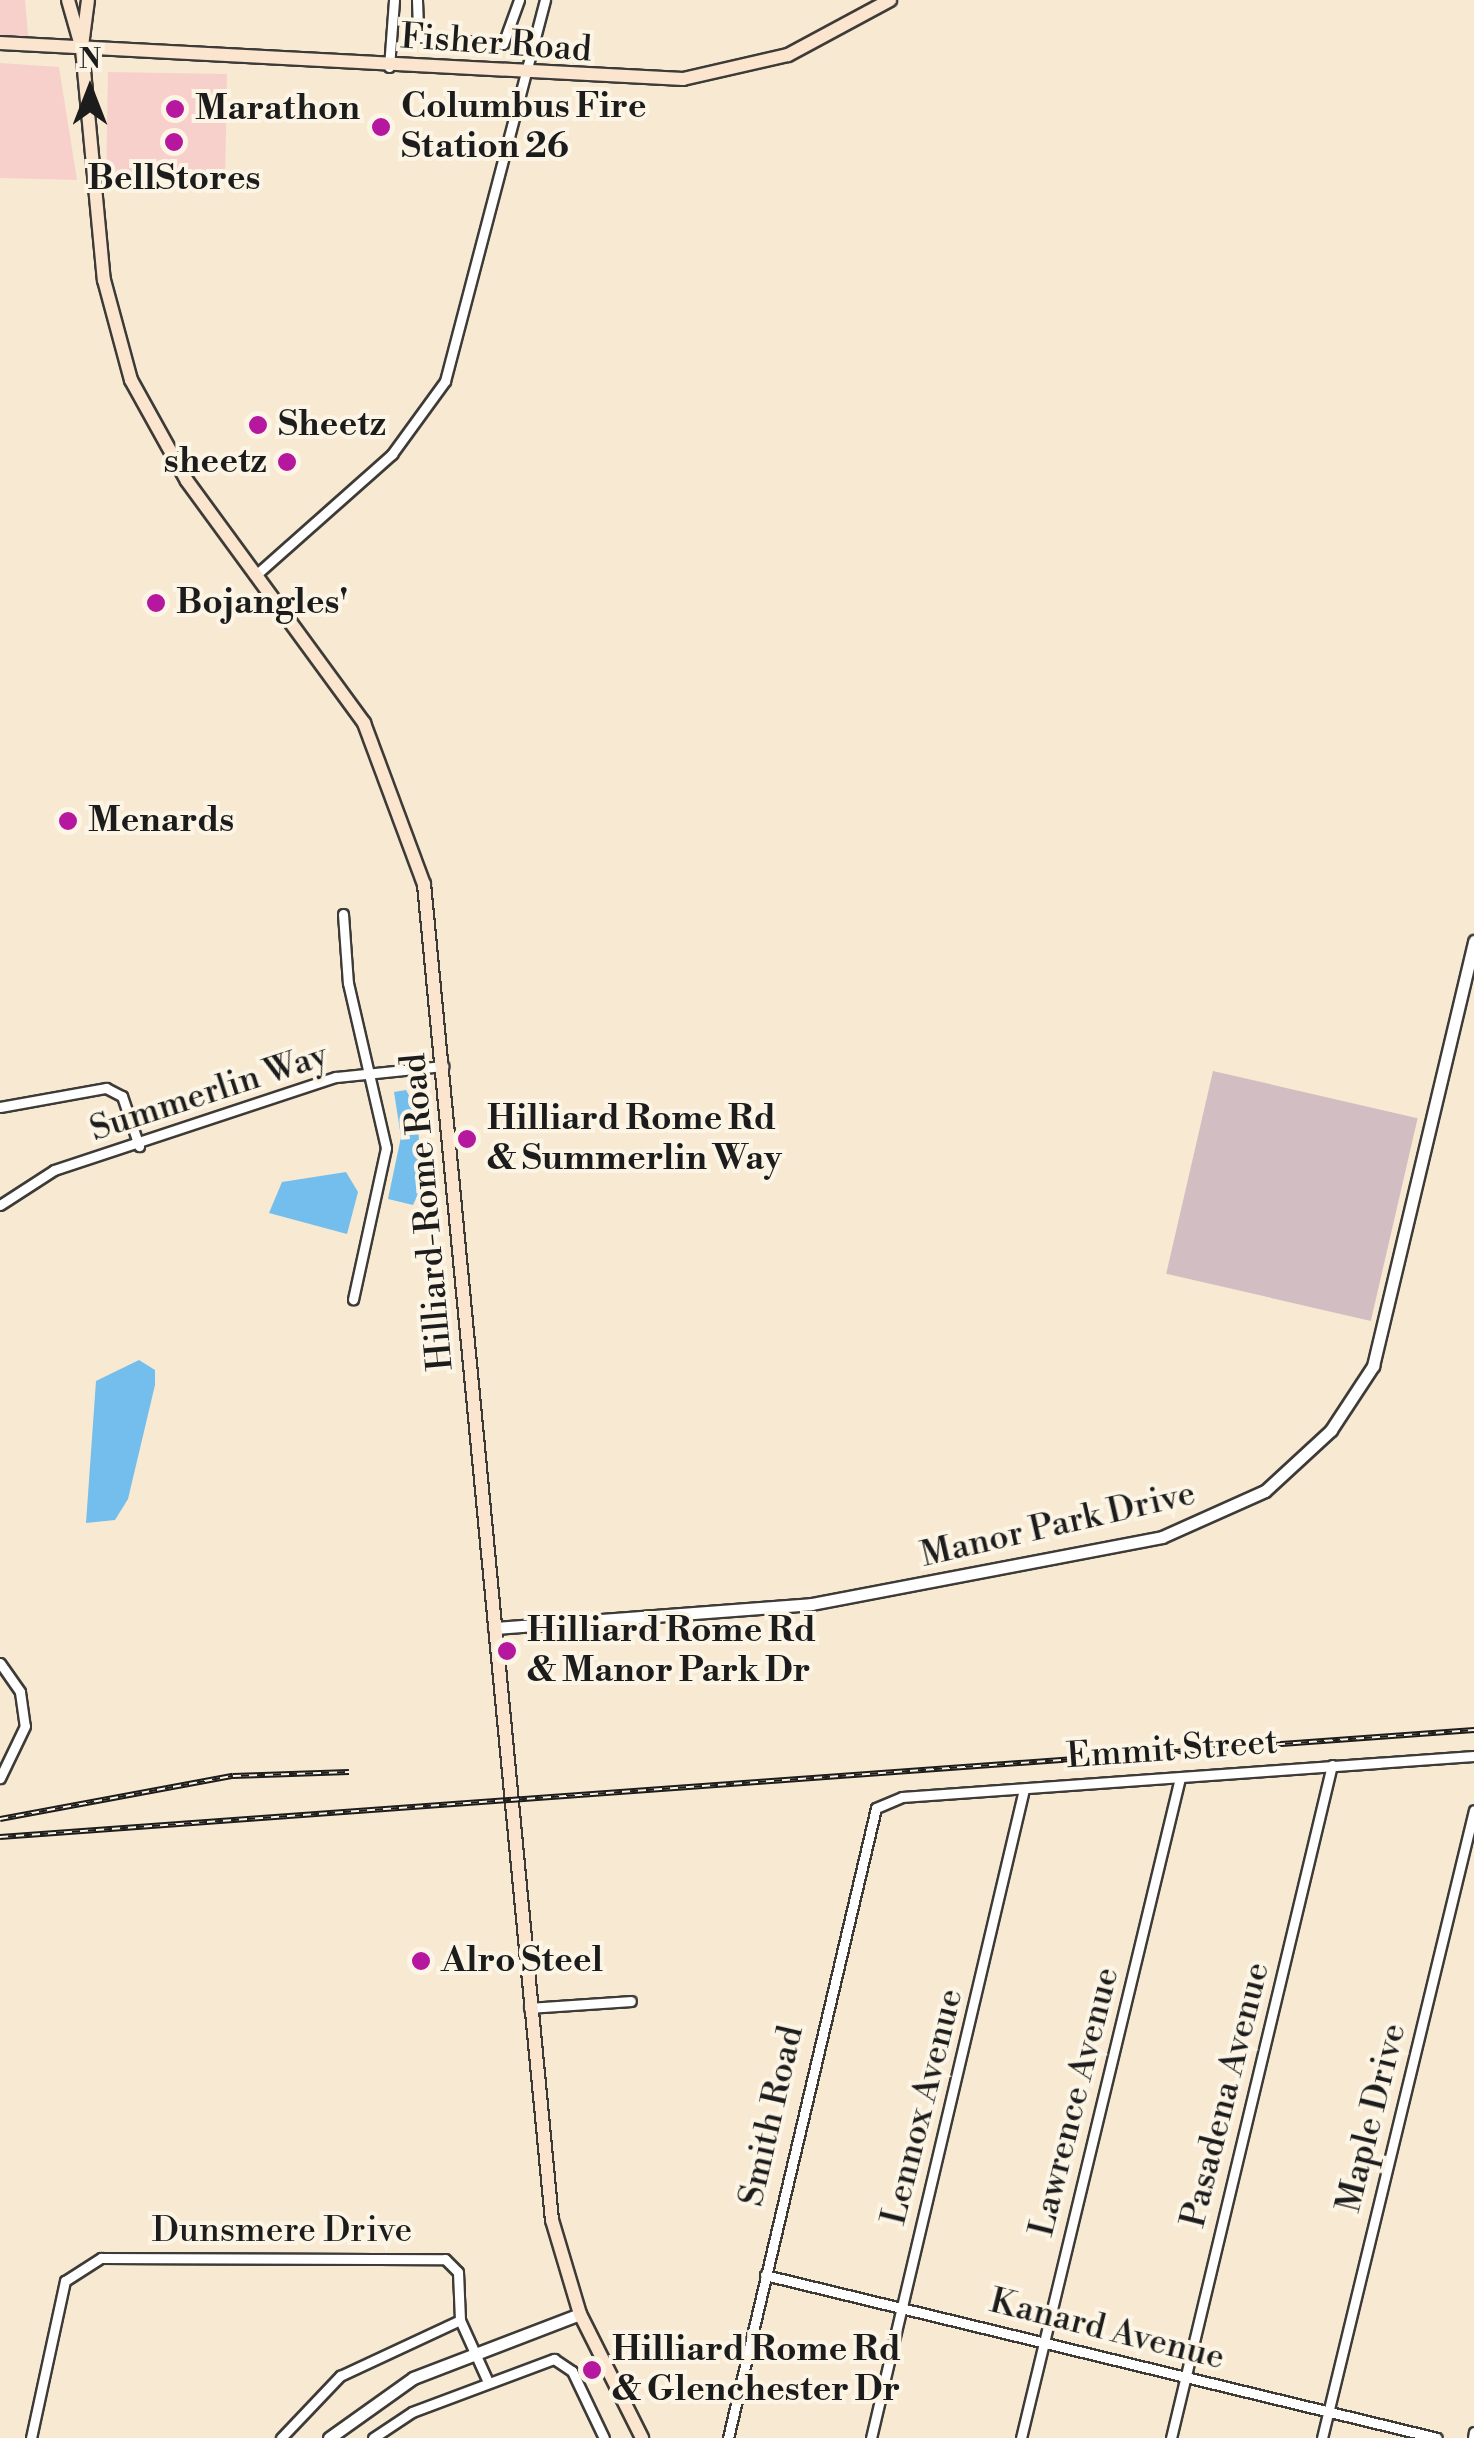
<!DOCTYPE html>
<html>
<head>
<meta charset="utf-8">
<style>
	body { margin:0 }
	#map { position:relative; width:1474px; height:2438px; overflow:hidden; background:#f8e9d2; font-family:"Libre Bodoni",serif }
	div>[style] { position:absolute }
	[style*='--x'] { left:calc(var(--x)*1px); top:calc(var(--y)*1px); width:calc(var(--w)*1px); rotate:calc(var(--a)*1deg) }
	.built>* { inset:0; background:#f7d0cb; transform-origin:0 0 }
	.industrial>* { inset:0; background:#d2bec2; transform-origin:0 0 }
	.water>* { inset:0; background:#73beec }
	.roads { filter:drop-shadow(2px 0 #3d3b37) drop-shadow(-2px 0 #3d3b37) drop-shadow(0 2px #3d3b37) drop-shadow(0 -2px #3d3b37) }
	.minor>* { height:9px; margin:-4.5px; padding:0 4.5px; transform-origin:4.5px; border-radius:4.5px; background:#fff }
	.tertiary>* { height:11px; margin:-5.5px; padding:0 5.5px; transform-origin:5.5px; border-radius:5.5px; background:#fff }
	.secondary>* { height:12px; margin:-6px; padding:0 6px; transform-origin:6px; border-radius:6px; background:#fbe5cf }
	.rail>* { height:6px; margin-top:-3px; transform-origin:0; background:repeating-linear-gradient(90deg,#fcf5e5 0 8px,#1c1c1c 0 16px); box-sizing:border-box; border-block:2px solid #1c1c1c }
	.dots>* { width:28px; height:28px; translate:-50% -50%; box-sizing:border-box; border:5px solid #fcf5e5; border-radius:50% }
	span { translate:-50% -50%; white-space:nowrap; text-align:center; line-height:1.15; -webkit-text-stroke:8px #fcf5e5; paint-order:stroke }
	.street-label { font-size:35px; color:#1c1c1c }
	.poi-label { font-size:35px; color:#1c1c1c; font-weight:700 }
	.left { translate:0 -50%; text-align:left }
	.right { translate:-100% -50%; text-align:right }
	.north { position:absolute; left:40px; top:40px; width:100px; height:100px; -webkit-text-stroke:8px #fcf5e5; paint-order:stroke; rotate:0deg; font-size:28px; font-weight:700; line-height:40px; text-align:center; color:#1c1c1c }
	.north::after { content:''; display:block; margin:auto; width:35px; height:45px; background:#1c1c1c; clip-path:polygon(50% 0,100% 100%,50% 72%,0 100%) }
</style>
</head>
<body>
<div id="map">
	<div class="built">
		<div style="clip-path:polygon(0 0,25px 0,29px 45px,0 43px)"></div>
		<div style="clip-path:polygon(0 63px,59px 67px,77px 180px,0 178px)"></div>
		<div style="left:108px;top:72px;width:119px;height:104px;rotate:1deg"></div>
	</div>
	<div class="industrial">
		<div style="left:1213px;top:1071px;width:210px;height:208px;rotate:13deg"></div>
	</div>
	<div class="water">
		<div style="clip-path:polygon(406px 1090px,416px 1108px,423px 1183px,413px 1205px,388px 1199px,401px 1137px,394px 1092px)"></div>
		<div style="clip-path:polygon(346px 1172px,358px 1192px,347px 1234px,269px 1213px,282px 1182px)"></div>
		<div style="clip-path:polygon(139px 1360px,155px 1370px,155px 1385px,128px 1499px,115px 1520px,86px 1523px,96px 1381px)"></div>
	</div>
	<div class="roads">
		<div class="minor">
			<div style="--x:417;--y:0;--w:37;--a:88"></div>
			<div style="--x:418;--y:37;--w:85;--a:4.7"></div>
			<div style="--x:503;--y:44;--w:47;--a:-70"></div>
			<div style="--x:389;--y:67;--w:67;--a:-85.7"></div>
			<div style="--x:257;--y:574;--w:181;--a:-41.6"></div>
			<div style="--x:392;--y:454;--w:90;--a:-54"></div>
			<div style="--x:445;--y:381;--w:394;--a:-75.3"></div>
			<div style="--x:343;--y:914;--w:69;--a:85.9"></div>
			<div style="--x:348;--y:983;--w:169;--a:77"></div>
			<div style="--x:386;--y:1148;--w:155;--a:102.3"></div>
			<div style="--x:0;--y:1107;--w:108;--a:-10.2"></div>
			<div style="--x:106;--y:1088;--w:18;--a:27"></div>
			<div style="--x:122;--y:1096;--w:53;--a:71.2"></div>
			<div style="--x:0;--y:1205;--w:64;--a:-32.9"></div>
			<div style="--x:54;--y:1170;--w:297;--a:-18.3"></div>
			<div style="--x:336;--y:1077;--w:108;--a:-5.9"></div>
			<div style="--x:0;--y:1663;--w:35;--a:55"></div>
			<div style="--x:20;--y:1692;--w:34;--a:82"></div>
			<div style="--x:25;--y:1726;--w:58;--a:115.7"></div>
			<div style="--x:529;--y:2008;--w:102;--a:-3.9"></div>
			<div style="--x:765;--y:2275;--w:691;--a:13.63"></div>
			<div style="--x:31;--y:2438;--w:161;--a:-77.8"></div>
			<div style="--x:65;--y:2281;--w:43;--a:-32.6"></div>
			<div style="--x:101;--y:2258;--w:344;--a:0.2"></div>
			<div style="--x:445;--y:2259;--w:18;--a:45"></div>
			<div style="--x:458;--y:2272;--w:48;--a:87.6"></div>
			<div style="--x:460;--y:2320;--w:68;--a:65.7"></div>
			<div style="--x:281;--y:2438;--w:86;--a:-46.4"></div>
			<div style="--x:340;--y:2376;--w:132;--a:-25"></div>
			<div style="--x:373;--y:2438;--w:47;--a:-33.7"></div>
			<div style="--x:412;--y:2412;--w:152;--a:-20.5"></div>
			<div style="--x:554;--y:2359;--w:22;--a:34"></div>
			<div style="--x:572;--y:2371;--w:74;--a:64.5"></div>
			<div style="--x:728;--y:2438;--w:647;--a:-76.78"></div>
			<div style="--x:876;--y:1808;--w:28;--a:-23"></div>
			<div style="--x:902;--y:1797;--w:573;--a:-4.1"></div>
			<div style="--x:871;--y:2438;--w:667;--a:-76.73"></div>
			<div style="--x:1021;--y:2438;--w:679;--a:-76.46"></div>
			<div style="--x:1171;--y:2438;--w:692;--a:-76.55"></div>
			<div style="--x:1322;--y:2438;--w:646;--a:-76.39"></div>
			<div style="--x:1473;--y:2438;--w:6;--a:-81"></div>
		</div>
		<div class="tertiary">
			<div style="--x:494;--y:1628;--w:318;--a:-4.3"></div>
			<div style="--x:811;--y:1604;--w:357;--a:-10.8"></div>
			<div style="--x:1162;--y:1537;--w:113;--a:-24.1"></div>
			<div style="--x:1265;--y:1491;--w:90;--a:-42.7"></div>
			<div style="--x:1331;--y:1430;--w:77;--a:-56.7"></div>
			<div style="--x:1373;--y:1366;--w:437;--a:-76.6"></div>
			<div style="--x:329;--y:2438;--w:103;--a:-35.5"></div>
			<div style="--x:413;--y:2378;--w:179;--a:-21"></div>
		</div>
		<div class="secondary">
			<div style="--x:68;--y:0;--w:51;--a:74.1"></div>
			<div style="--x:82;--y:49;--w:232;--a:84.6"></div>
			<div style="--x:104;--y:280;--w:104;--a:74.9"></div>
			<div style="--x:131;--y:380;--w:115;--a:61"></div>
			<div style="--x:187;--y:481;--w:300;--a:53.8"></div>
			<div style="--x:364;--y:723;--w:172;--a:69.6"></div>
			<div style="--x:424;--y:884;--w:1342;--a:84.53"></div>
			<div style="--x:552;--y:2220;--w:98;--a:73.4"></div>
			<div style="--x:580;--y:2314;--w:139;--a:63.4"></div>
			<div style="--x:0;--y:43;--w:684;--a:3.02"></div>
			<div style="--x:683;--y:79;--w:108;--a:-12.9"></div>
			<div style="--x:788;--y:55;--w:116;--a:-28.3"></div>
			<div style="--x:82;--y:46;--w:46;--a:-82.6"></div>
		</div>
	</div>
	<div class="rail">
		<div style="--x:0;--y:1819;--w:237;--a:-10.5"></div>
		<div style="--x:233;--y:1776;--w:116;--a:-2"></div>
		<div style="--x:0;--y:1837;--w:1478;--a:-4.15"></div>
	</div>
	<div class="dots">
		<div style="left:175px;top:109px;background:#b5179e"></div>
		<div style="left:381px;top:127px;background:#b5179e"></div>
		<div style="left:174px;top:142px;background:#b5179e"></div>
		<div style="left:258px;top:425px;background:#b5179e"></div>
		<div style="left:287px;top:462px;background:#b5179e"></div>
		<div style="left:156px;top:603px;background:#b5179e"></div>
		<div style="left:68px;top:821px;background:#b5179e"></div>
		<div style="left:467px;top:1139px;background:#b5179e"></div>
		<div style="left:507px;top:1651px;background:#b5179e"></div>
		<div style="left:421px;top:1961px;background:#b5179e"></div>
		<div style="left:592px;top:2370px;background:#b5179e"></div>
	</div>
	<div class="street-label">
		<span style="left:496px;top:44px;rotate:4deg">Fisher Road</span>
		<span style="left:209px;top:1093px;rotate:-18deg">Summerlin Way</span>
		<span style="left:428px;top:1212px;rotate:-95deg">Hilliard-Rome Road</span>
		<span style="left:1058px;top:1525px;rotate:-13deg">Manor Park Drive</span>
		<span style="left:1172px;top:1750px;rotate:-4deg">Emmit Street</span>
		<span style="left:1226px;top:2095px;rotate:-76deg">Pasadena Avenue</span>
		<span style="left:1075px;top:2102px;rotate:-76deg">Lawrence Avenue</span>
		<span style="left:923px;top:2107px;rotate:-76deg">Lennox Avenue</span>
		<span style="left:772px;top:2116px;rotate:-77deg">Smith Road</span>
		<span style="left:1372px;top:2118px;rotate:-76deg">Maple Drive</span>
		<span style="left:282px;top:2231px">Dunsmere Drive</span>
		<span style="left:1107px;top:2330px;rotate:14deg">Kanard Avenue</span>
	</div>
	<div class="poi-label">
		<span class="left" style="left:401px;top:127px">Columbus Fire<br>Station 26</span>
		<span class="left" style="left:195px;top:109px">Marathon</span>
		<span style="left:174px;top:179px">BellStores</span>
		<span class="left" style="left:278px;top:425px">Sheetz</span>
		<span class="right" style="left:267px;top:462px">sheetz</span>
		<span class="left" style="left:176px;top:603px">Bojangles'</span>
		<span class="left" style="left:88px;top:821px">Menards</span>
		<span class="left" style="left:487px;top:1139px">Hilliard Rome Rd<br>&amp; Summerlin Way</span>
		<span class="left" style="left:527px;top:1651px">Hilliard Rome Rd<br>&amp; Manor Park Dr</span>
		<span class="left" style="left:441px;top:1961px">Alro Steel</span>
		<span class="left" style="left:612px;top:2370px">Hilliard Rome Rd<br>&amp; Glenchester Dr</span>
	</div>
	<div class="north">N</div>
</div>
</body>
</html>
